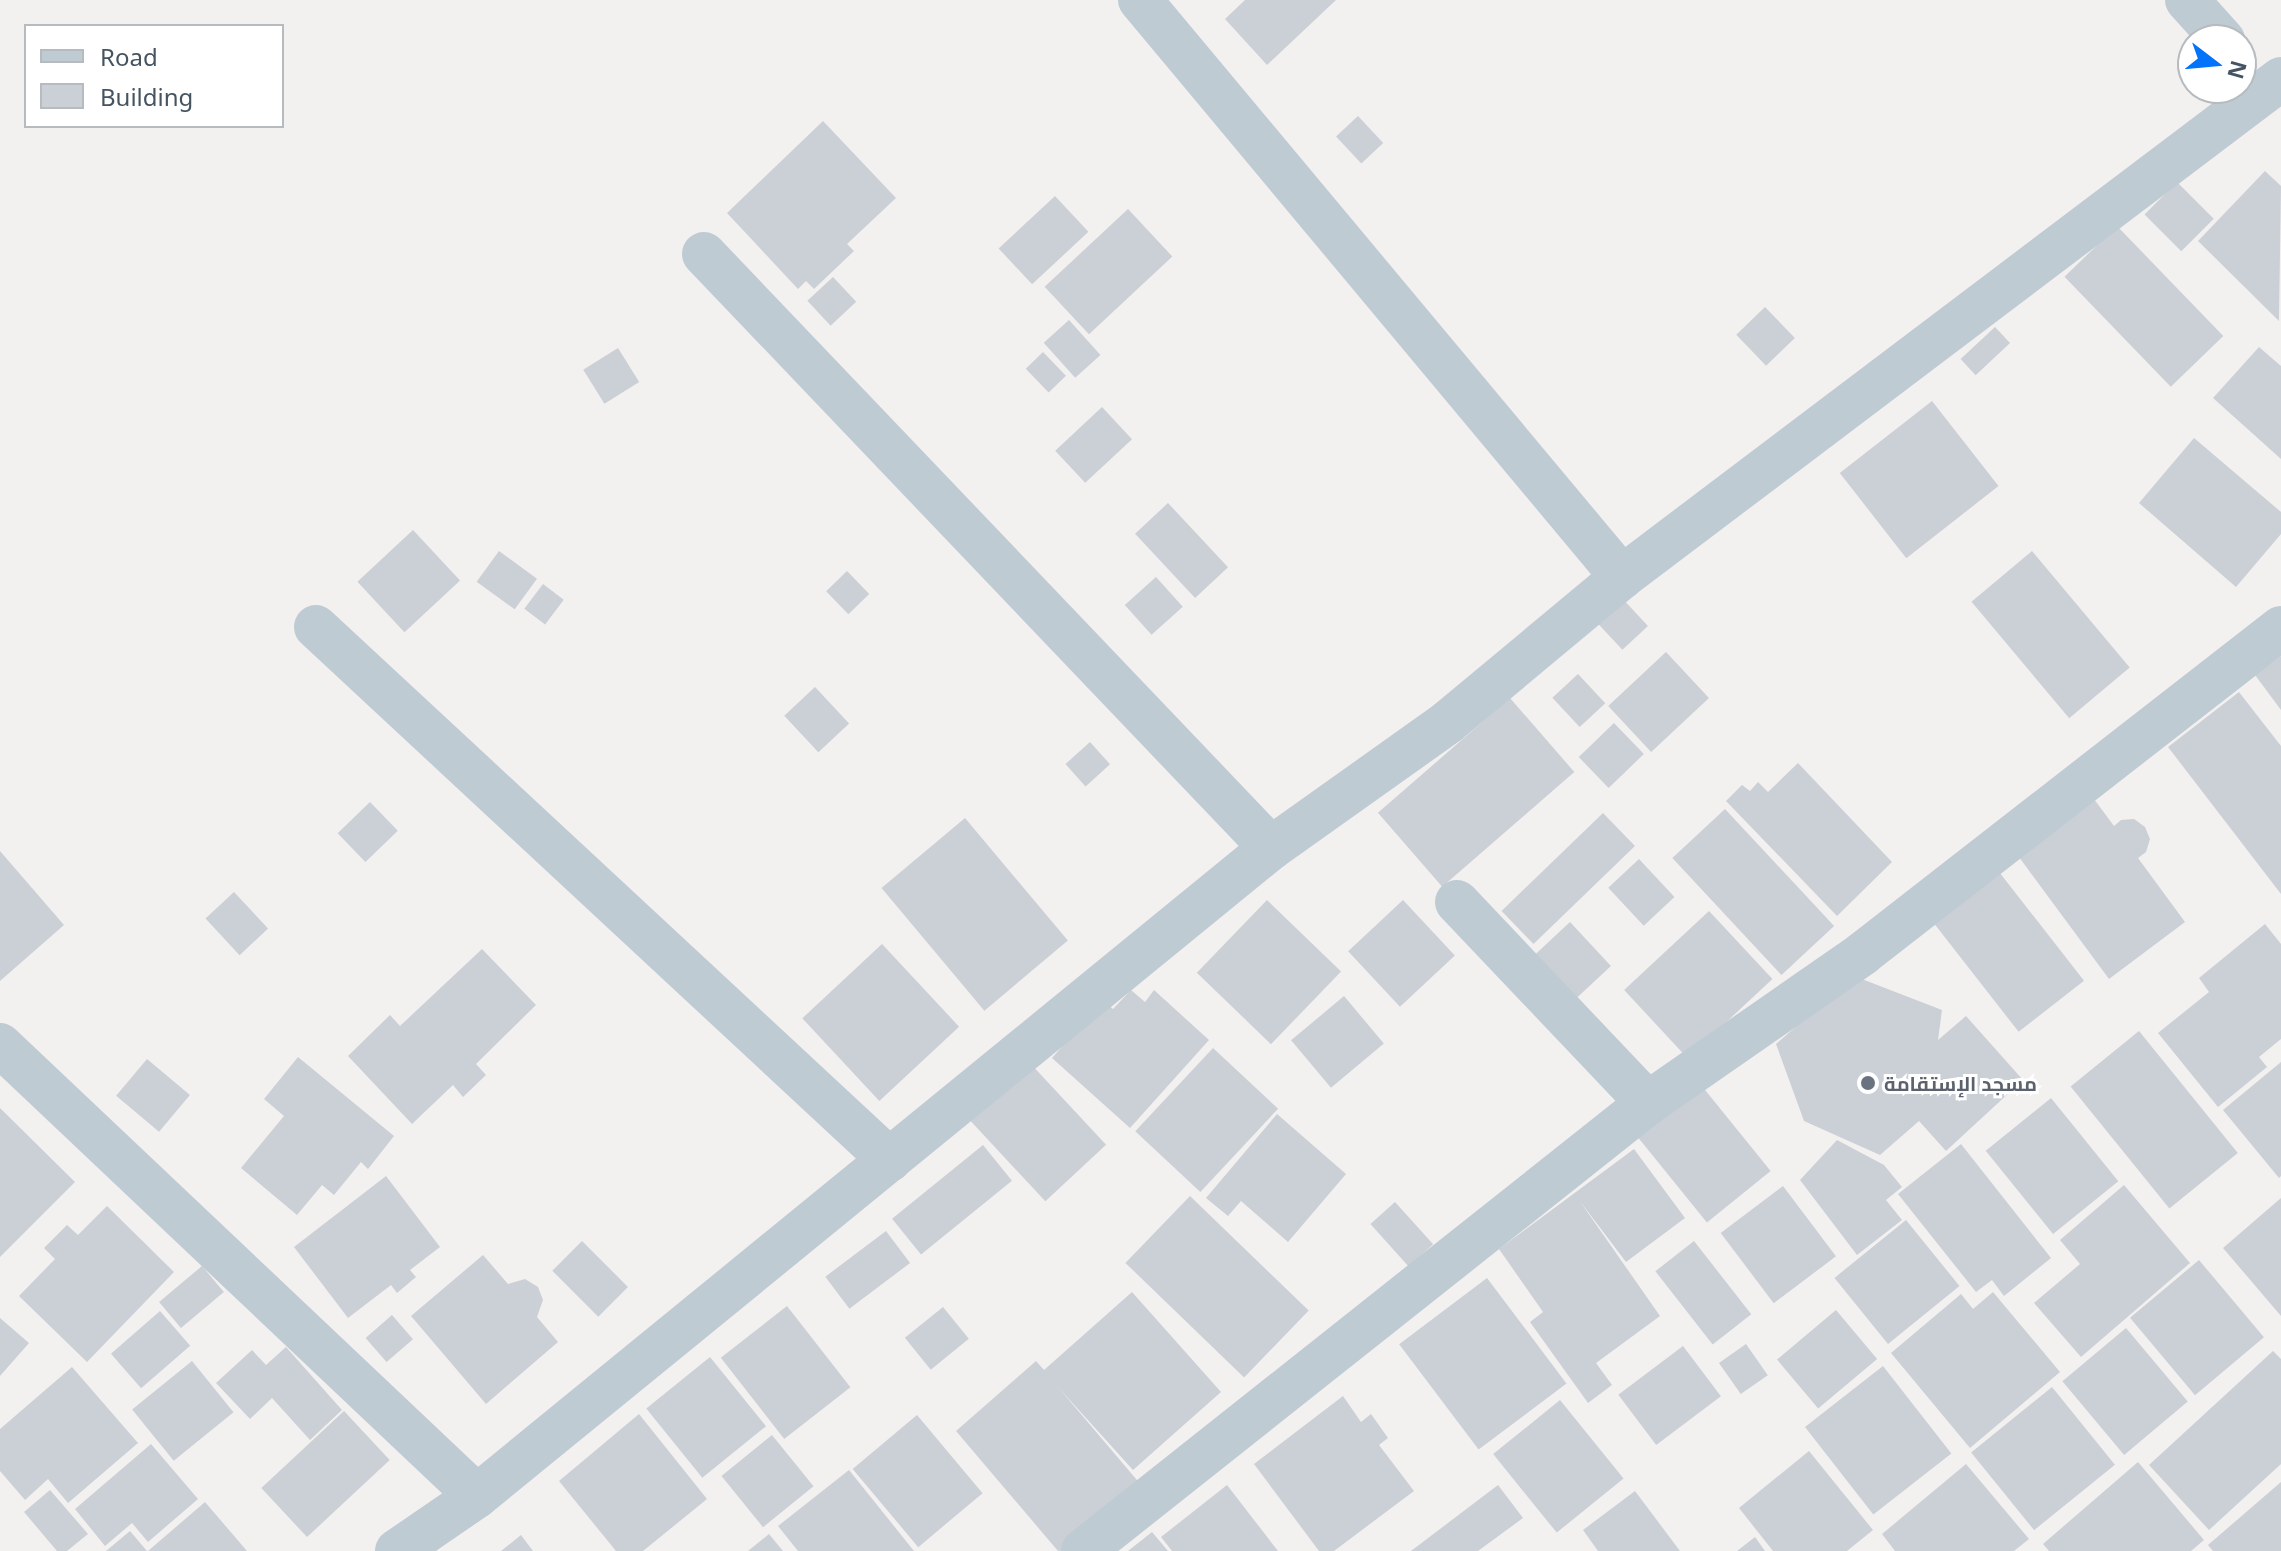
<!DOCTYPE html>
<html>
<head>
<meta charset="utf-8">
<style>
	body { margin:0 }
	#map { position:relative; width:2281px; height:1551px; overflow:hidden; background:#f3f0f0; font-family:"Noto Sans",Cairo,sans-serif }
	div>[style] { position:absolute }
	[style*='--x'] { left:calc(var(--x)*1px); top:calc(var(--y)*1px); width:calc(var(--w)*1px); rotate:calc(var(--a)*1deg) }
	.building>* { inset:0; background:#cbcfd6; transform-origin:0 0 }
	.minor>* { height:44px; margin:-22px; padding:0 22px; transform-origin:22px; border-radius:22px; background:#bfcbd3 }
	.dots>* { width:22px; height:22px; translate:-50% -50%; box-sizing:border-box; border:4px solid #fff; border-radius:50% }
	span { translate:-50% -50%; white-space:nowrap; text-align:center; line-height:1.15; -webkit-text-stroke:6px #fff; paint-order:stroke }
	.worship-label { font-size:20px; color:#5b616d; font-weight:700 }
	.left { translate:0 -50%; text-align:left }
	.legend { position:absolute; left:24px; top:24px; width:260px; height:104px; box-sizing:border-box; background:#fff; border:2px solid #b5bbbf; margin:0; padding:10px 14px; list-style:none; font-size:24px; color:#455460 }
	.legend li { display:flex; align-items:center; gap:16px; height:40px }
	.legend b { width:40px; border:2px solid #b5bbbf }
	.north { position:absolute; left:2177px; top:24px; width:80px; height:80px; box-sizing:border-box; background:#fff; border:2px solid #b5bbbf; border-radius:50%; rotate:106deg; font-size:22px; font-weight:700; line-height:32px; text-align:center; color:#455460 }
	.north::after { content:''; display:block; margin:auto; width:28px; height:36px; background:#0373f9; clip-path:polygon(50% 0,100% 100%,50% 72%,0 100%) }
</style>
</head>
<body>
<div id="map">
	<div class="building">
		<div style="clip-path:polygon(1245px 0,1336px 0,1267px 65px,1225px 19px)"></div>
		<div style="left:1358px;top:116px;width:37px;height:30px;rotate:47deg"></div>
		<div style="clip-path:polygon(823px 121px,896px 198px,847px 244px,854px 251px,814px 289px,806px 281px,798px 289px,727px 213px)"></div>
		<div style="clip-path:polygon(2265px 171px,2281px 186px,2279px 321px,2198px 241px)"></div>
		<div style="left:2177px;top:182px;width:52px;height:46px;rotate:45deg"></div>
		<div style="left:1055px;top:196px;width:49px;height:77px;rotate:47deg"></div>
		<div style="left:1128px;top:209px;width:65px;height:114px;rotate:47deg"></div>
		<div style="left:2117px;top:226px;width:153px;height:73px;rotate:46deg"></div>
		<div style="left:833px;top:277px;width:34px;height:35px;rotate:47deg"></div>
		<div style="left:1765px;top:307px;width:43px;height:40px;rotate:46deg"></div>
		<div style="left:1069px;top:320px;width:47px;height:34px;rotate:48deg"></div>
		<div style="left:1995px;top:327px;width:22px;height:47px;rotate:47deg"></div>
		<div style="clip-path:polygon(2259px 347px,2281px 366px,2281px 459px,2213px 398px)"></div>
		<div style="left:618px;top:348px;width:40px;height:41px;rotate:58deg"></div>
		<div style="left:1043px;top:352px;width:33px;height:24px;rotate:46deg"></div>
		<div style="left:1932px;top:401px;width:108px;height:117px;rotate:52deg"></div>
		<div style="left:1102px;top:407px;width:44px;height:64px;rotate:47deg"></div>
		<div style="clip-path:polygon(2194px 438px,2281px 512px,2281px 534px,2236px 587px,2139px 503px)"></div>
		<div style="left:1168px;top:503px;width:88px;height:45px;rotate:47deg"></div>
		<div style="left:413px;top:530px;width:69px;height:76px;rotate:47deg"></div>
		<div style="left:499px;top:551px;width:47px;height:38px;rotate:36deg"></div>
		<div style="left:2032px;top:551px;width:152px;height:79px;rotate:50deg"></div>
		<div style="left:847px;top:571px;width:32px;height:29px;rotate:46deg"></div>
		<div style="left:1156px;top:577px;width:40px;height:42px;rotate:48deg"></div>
		<div style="left:543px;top:584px;width:26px;height:31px;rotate:37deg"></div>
		<div style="left:1620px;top:596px;width:41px;height:35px;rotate:47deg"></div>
		<div style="left:1666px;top:652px;width:63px;height:79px;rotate:47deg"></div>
		<div style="clip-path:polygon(2281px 656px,2281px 710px,2255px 675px)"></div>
		<div style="left:1578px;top:674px;width:40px;height:35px;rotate:47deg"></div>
		<div style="left:815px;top:687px;width:50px;height:42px;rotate:47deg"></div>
		<div style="clip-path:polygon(2239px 692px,2281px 746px,2281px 894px,2168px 747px)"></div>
		<div style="left:1510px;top:698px;width:98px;height:175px;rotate:49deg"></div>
		<div style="left:1614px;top:723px;width:43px;height:49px;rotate:46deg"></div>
		<div style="left:1090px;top:742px;width:30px;height:33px;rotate:48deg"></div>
		<div style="clip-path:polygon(1798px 763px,1892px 862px,1837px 916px,1726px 801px,1742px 785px,1750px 791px,1758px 782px,1768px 792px)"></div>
		<div style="clip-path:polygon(2091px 795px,2114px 826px,2121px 820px,2134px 819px,2145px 827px,2150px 839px,2146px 852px,2138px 858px,2185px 922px,2109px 979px,2016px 853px)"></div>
		<div style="left:370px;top:802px;width:40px;height:45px;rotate:46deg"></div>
		<div style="left:1725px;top:809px;width:160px;height:72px;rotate:47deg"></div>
		<div style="left:1603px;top:813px;width:46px;height:141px;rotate:46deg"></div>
		<div style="left:965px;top:818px;width:160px;height:109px;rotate:50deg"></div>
		<div style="clip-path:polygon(0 851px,64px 925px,0 981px)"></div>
		<div style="left:1639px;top:859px;width:52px;height:42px;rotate:47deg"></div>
		<div style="left:1996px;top:868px;width:143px;height:83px;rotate:52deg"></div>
		<div style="left:234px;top:892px;width:50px;height:39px;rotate:47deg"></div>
		<div style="left:1267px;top:900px;width:103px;height:101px;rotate:44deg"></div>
		<div style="left:1403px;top:900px;width:76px;height:75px;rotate:47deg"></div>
		<div style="left:1709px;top:911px;width:93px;height:116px;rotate:47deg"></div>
		<div style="left:1570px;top:922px;width:60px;height:55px;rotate:47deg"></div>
		<div style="clip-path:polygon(2265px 924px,2281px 944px,2281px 1039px,2259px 1057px,2267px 1067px,2218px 1107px,2158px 1033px,2209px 992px,2199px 978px)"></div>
		<div style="left:882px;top:944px;width:113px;height:109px;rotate:47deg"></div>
		<div style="clip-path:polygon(482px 949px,536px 1005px,476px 1064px,486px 1075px,463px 1097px,453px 1085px,412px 1124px,348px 1056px,390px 1015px,400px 1026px)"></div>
		<div style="clip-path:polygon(1854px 976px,1942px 1010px,1938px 1040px,1966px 1016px,2023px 1080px,1946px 1151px,1919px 1121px,1880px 1155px,1804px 1121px,1776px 1044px)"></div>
		<div style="clip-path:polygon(1131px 990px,1145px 1002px,1154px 990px,1209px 1040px,1130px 1128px,1052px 1058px,1103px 1000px,1113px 1009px)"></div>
		<div style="left:1344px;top:996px;width:62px;height:69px;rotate:50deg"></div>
		<div style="left:2139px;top:1031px;width:157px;height:88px;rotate:51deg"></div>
		<div style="left:1213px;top:1048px;width:89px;height:114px;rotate:43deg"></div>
		<div style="clip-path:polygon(298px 1057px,394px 1136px,368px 1169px,361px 1162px,334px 1195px,322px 1185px,297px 1215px,241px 1168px,284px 1116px,264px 1099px)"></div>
		<div style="left:147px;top:1059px;width:56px;height:48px;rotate:40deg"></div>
		<div style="left:1029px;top:1062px;width:113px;height:83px;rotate:47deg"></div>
		<div style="clip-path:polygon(2281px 1062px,2281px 1176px,2279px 1178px,2223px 1110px)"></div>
		<div style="left:1697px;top:1080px;width:117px;height:82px;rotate:51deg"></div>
		<div style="left:2051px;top:1098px;width:107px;height:84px;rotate:51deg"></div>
		<div style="clip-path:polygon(0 1108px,75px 1182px,0 1257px)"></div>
		<div style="clip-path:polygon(1277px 1114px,1346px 1174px,1288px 1242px,1241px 1201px,1228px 1216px,1206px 1198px)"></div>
		<div style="clip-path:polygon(1837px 1140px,1884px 1165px,1902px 1187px,1886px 1200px,1902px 1220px,1857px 1255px,1800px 1180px)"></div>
		<div style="clip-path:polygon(1961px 1144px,2051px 1258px,2004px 1296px,1992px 1280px,1976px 1292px,1898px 1194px)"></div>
		<div style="left:983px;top:1145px;width:46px;height:117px;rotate:51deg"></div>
		<div style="clip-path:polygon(1634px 1149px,1685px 1218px,1626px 1262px,1579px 1200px,1660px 1316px,1596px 1363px,1612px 1385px,1588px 1403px,1530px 1322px,1543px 1312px,1499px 1249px)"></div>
		<div style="clip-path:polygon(386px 1176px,440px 1247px,410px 1270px,416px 1277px,397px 1293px,391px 1285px,348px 1318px,294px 1247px)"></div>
		<div style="clip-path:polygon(2124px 1185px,2190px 1263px,2081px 1357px,2034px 1303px,2080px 1264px,2060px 1240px)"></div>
		<div style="left:1783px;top:1186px;width:88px;height:78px;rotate:53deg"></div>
		<div style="left:1190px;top:1196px;width:165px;height:93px;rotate:44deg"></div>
		<div style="clip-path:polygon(2281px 1198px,2281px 1316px,2223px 1248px)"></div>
		<div style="left:1395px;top:1202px;width:57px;height:33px;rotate:48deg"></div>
		<div style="clip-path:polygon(107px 1206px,174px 1272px,87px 1362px,19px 1296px,55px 1259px,44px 1248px,67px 1225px,78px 1235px)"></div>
		<div style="left:1906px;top:1220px;width:85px;height:92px;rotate:51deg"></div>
		<div style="left:886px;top:1231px;width:40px;height:76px;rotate:53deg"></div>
		<div style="left:582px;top:1241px;width:65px;height:42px;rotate:45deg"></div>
		<div style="left:1694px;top:1241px;width:93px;height:49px;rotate:52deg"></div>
		<div style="clip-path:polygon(483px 1255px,508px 1284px,525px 1279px,538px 1287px,543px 1300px,537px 1317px,558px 1342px,486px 1404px,411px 1316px)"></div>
		<div style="left:2199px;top:1260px;width:101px;height:90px;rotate:50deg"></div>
		<div style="left:202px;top:1266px;width:34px;height:56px;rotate:50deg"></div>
		<div style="left:1487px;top:1278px;width:132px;height:110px;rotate:53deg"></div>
		<div style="clip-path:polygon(1132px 1292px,1221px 1392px,1133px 1470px,1058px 1387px,1142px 1486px,1065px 1551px,1058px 1551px,956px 1431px,1036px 1361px,1044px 1370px)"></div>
		<div style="clip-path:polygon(1993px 1292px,2060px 1372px,1970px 1448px,1891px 1353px,1961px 1294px,1973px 1309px)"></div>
		<div style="left:787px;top:1306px;width:103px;height:84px;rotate:52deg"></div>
		<div style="left:943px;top:1307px;width:41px;height:49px;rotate:51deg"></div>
		<div style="left:1836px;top:1310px;width:64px;height:77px;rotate:50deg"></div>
		<div style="left:160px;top:1311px;width:46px;height:65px;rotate:49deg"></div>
		<div style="left:392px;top:1315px;width:32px;height:35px;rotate:49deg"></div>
		<div style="clip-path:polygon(0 1318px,29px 1343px,0 1376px)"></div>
		<div style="left:2126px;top:1328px;width:96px;height:83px;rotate:50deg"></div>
		<div style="left:1746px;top:1344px;width:38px;height:33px;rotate:55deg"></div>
		<div style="left:1683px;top:1346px;width:63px;height:81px;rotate:53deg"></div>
		<div style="clip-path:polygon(286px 1347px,342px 1410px,310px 1440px,272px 1398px,250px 1419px,216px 1383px,252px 1350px,266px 1365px)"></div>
		<div style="clip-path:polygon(2273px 1351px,2281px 1359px,2281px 1464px,2209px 1530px,2149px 1465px)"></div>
		<div style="left:710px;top:1357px;width:89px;height:82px;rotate:51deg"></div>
		<div style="left:192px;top:1361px;width:66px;height:77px;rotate:51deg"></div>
		<div style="left:1883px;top:1366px;width:111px;height:99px;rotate:52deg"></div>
		<div style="clip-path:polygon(72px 1367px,138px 1443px,68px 1503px,48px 1479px,25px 1500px,0 1471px,0 1429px)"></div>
		<div style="left:2052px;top:1387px;width:100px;height:104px;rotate:51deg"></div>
		<div style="clip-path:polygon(1343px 1396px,1361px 1422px,1371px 1414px,1388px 1438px,1379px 1445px,1414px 1491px,1334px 1551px,1319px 1551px,1254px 1464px)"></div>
		<div style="left:1560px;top:1400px;width:101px;height:86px;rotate:51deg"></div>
		<div style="left:344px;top:1411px;width:67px;height:113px;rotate:47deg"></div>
		<div style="clip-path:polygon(639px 1414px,707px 1499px,643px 1551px,616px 1551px,559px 1481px)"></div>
		<div style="left:917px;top:1415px;width:102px;height:84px;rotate:50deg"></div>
		<div style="left:772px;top:1435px;width:66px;height:65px;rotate:51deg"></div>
		<div style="clip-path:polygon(151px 1444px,198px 1499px,148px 1542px,132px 1523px,105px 1546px,75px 1509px)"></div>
		<div style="clip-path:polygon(1809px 1451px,1873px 1530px,1847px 1551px,1773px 1551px,1739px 1508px)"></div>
		<div style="clip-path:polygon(2138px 1462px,2204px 1540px,2191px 1551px,2049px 1551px,2043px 1544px)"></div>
		<div style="clip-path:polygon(1966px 1464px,2029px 1539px,2014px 1551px,1895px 1551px,1882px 1534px)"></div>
		<div style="clip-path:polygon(849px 1470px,914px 1551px,798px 1551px,778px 1526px)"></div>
		<div style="clip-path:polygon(2281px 1482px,2281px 1551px,2213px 1551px,2208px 1545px)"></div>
		<div style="clip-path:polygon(1227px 1485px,1278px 1551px,1172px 1551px,1161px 1537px)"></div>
		<div style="clip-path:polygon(1498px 1485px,1523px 1518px,1478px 1551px,1411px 1551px)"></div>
		<div style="clip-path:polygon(50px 1490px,88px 1534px,67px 1551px,57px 1551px,24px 1512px)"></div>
		<div style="clip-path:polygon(1635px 1491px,1680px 1551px,1598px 1551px,1583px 1530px)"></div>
		<div style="clip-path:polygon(205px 1502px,247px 1551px,148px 1551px)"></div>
		<div style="clip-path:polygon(130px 1531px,147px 1551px,106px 1551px)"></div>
		<div style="clip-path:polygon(1152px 1532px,1168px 1551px,1128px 1551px)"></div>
		<div style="clip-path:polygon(769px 1534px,783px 1551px,748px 1551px)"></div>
		<div style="clip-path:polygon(521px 1535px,533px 1551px,501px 1551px)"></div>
		<div style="clip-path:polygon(1755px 1537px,1765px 1551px,1737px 1551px)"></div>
	</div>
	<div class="minor">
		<div style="--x:1140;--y:0;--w:752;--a:50.13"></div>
		<div style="--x:2187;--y:0;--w:54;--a:48"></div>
		<div style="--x:704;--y:254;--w:821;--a:46.33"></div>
		<div style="--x:316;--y:627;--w:783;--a:42.88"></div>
		<div style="--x:1457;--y:902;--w:277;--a:46.5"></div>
		<div style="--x:0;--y:1045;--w:656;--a:43.4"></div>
		<div style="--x:397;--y:1551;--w:97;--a:-34.5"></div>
		<div style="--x:477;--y:1496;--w:1025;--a:-39.22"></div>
		<div style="--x:1271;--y:848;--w:217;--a:-35.4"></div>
		<div style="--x:1448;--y:722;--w:226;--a:-39.8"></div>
		<div style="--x:1622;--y:577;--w:826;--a:-37.08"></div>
		<div style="--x:1083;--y:1551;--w:721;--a:-38.41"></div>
		<div style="--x:1648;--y:1103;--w:261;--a:-34.8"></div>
		<div style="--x:1862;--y:954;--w:531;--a:-37.88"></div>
	</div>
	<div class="dots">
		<div style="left:1868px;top:1083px;background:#6b7280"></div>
	</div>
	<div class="worship-label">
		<span class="left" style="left:1884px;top:1083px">مسجد الإستقامة</span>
	</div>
	<ul class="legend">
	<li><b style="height:10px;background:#bfcbd3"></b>Road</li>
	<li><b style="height:22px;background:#cbcfd6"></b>Building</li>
	</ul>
	<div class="north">N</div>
</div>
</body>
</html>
